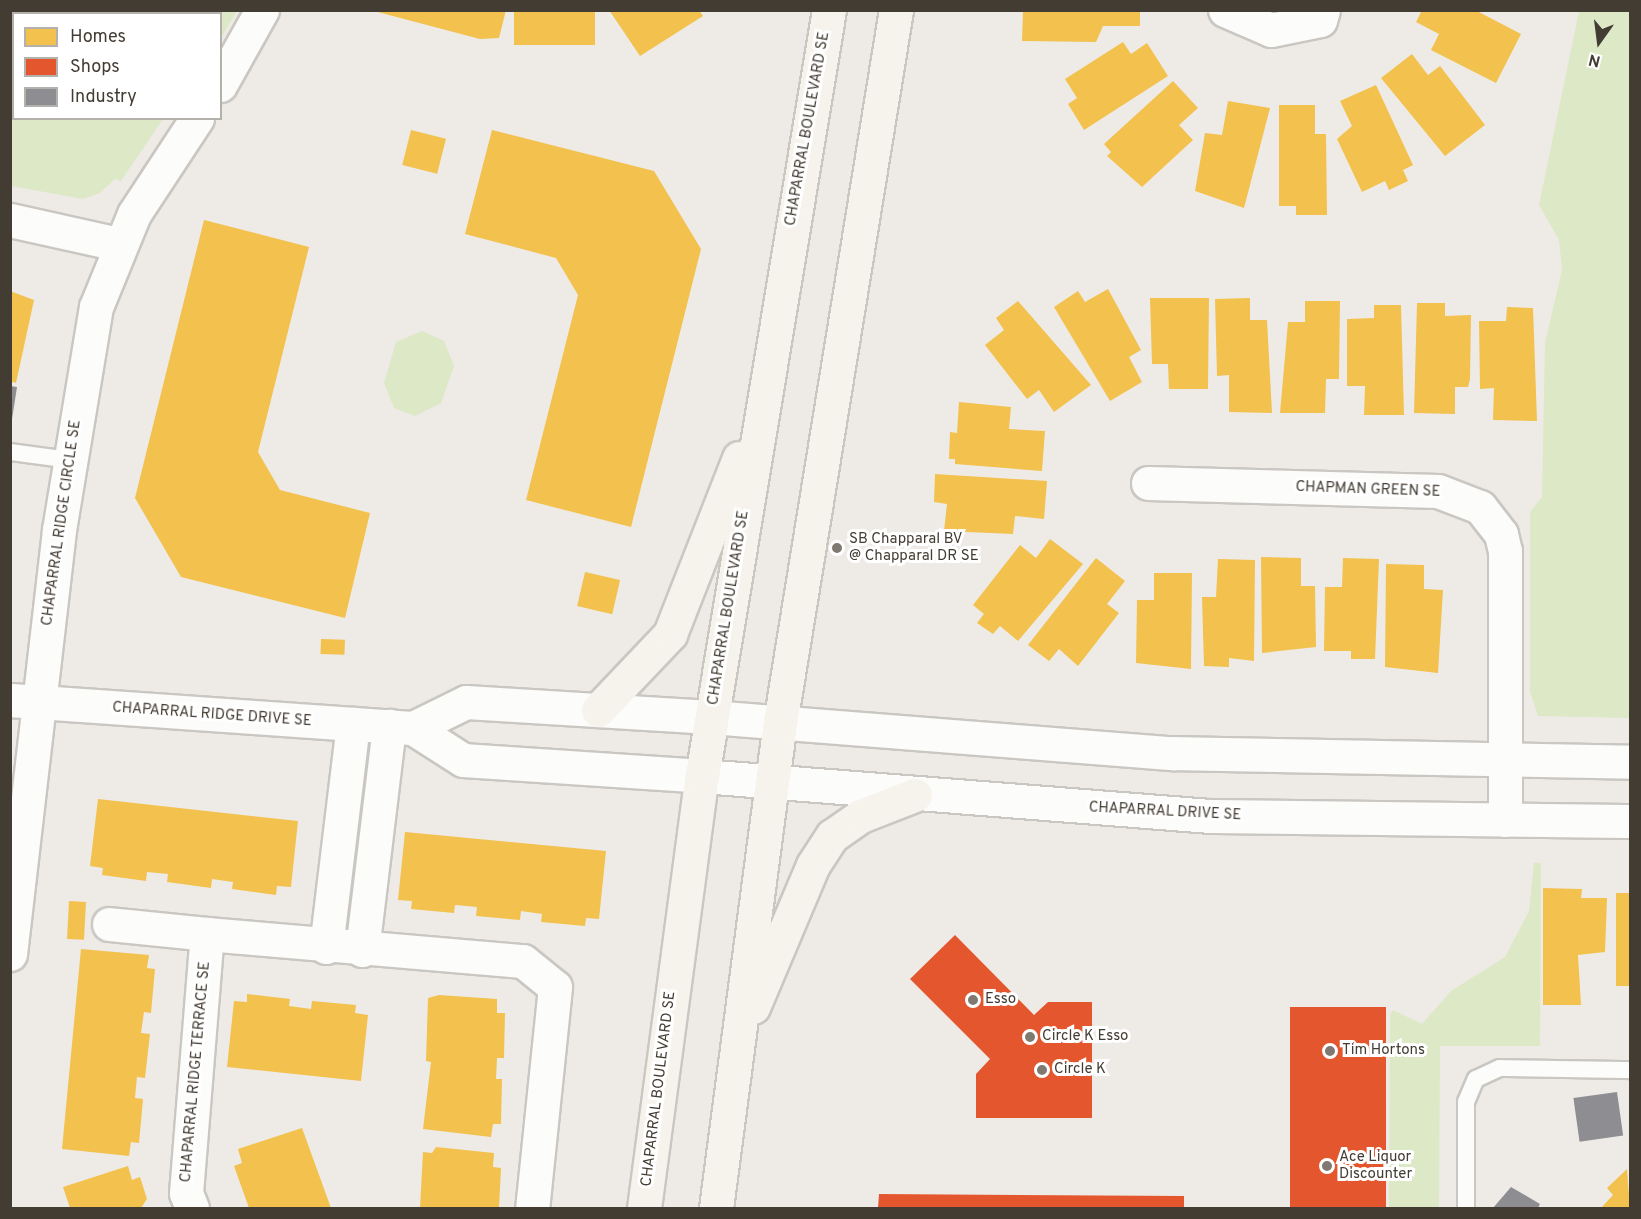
<!DOCTYPE html>
<html>
<head>
<meta charset="utf-8">
<style>
	body { margin:0 }
	#map { position:relative; width:1641px; height:1219px; overflow:hidden; background:#eeebe6; font-family:Overpass,sans-serif }
	div>[style] { position:absolute }
	[style*='--x'] { left:calc(var(--x)*1px); top:calc(var(--y)*1px); width:calc(var(--w)*1px); rotate:calc(var(--a)*1deg) }
	.green>* { inset:0; background:#dce8c6 }
	.homes>* { inset:0; background:#f2c14e; transform-origin:0 0 }
	.shops>* { inset:0; background:#e4572e; transform-origin:0 0 }
	.industry>* { inset:0; background:#8d8d92; transform-origin:0 0 }
	.roads { filter:drop-shadow(2px 0 #cac7c2) drop-shadow(-2px 0 #cac7c2) drop-shadow(0 2px #cac7c2) drop-shadow(0 -2px #cac7c2) }
	.service>* { height:16px; margin:-8px; padding:0 8px; transform-origin:8px; border-radius:8px; background:#fcfcfb }
	.minor>* { height:33px; margin:-16.5px; padding:0 16.5px; transform-origin:16.5px; border-radius:16.5px; background:#fcfcfb }
	.tertiary>* { height:33px; margin:-16.5px; padding:0 16.5px; transform-origin:16.5px; border-radius:16.5px; background:#fcfcfb }
	.secondary>* { height:33px; margin:-16.5px; padding:0 16.5px; transform-origin:16.5px; border-radius:16.5px; background:#f6f3ed }
	.dots>* { width:16px; height:16px; translate:-50% -50%; box-sizing:border-box; border:3px solid #fff; border-radius:50% }
	span { translate:-50% -50%; white-space:nowrap; text-align:center; line-height:1.15; -webkit-text-stroke:6px #fff; paint-order:stroke }
	.street-label { font-size:15px; color:#433c33 }
	.poi-label { font-size:15px; color:#433c33 }
	.left { translate:0 -50%; text-align:left }
	.frame { position:absolute; inset:0; border:12px solid #433c33; pointer-events:none }
	.legend { position:absolute; left:12px; top:12px; width:210px; height:108px; box-sizing:border-box; background:#fff; border:2px solid #b4b1ad; margin:0; padding:8px 10px; list-style:none; font-size:18px; color:#433c33 }
	.legend li { display:flex; align-items:center; gap:12px; height:30px }
	.legend b { width:30px; border:2px solid #b4b1ad }
	.north { position:absolute; left:1569px; top:12px; width:60px; height:60px; -webkit-text-stroke:4px #fff; paint-order:stroke; rotate:194deg; font-size:16px; font-weight:700; line-height:24px; text-align:center; color:#433c33 }
	.north::after { content:''; display:block; margin:auto; width:21px; height:27px; background:#433c33; clip-path:polygon(50% 0,100% 100%,50% 72%,0 100%) }
</style>
</head>
<body>
<div id="map">
	<div class="green">
		<div style="clip-path:polygon(11px 10px,237px 10px,237px 11px,221px 38px,220px 14px,14px 14px,14px 118px,163px 119px,121px 181px,115px 179px,100px 193px,83px 199px,11px 186px)"></div>
		<div style="clip-path:polygon(1579px 11px,1630px 11px,1630px 718px,1538px 716px,1530px 692px,1530px 512px,1542px 497px,1545px 343px,1562px 270px,1559px 240px,1539px 205px)"></div>
		<div style="clip-path:polygon(422px 331px,444px 341px,454px 366px,441px 403px,415px 416px,394px 408px,384px 383px,396px 342px)"></div>
		<div style="clip-path:polygon(1534px 863px,1541px 863px,1540px 1046px,1440px 1046px,1439px 1208px,1389px 1208px,1390px 1014px,1393px 1010px,1422px 1024px,1451px 991px,1505px 957px,1529px 911px)"></div>
	</div>
	<div class="homes">
		<div style="clip-path:polygon(370px 10px,506px 10px,499px 38px,480px 39px)"></div>
		<div style="left:514px;top:10px;width:81px;height:35px"></div>
		<div style="clip-path:polygon(609px 10px,699px 10px,703px 16px,640px 56px)"></div>
		<div style="clip-path:polygon(1023px 10px,1140px 10px,1140px 26px,1103px 26px,1096px 42px,1022px 41px)"></div>
		<div style="clip-path:polygon(1422px 10px,1475px 10px,1521px 34px,1496px 83px,1431px 50px,1439px 34px,1416px 22px)"></div>
		<div style="clip-path:polygon(1123px 42px,1131px 54px,1147px 43px,1168px 76px,1084px 130px,1068px 104px,1077px 98px,1065px 79px)"></div>
		<div style="clip-path:polygon(1412px 54px,1428px 75px,1440px 66px,1485px 125px,1445px 156px,1381px 78px)"></div>
		<div style="clip-path:polygon(1173px 81px,1198px 108px,1179px 125px,1193px 140px,1142px 187px,1107px 156px,1111px 152px,1104px 144px)"></div>
		<div style="clip-path:polygon(1376px 85px,1413px 165px,1403px 170px,1408px 181px,1389px 190px,1385px 181px,1362px 192px,1337px 139px,1352px 126px,1340px 101px)"></div>
		<div style="clip-path:polygon(1228px 101px,1270px 108px,1244px 208px,1195px 191px,1205px 133px,1222px 135px)"></div>
		<div style="clip-path:polygon(1279px 105px,1315px 105px,1315px 134px,1326px 134px,1327px 215px,1296px 215px,1296px 206px,1279px 206px)"></div>
		<div style="left:411px;top:130px;width:36px;height:36px;rotate:14deg"></div>
		<div style="clip-path:polygon(492px 130px,654px 171px,701px 249px,631px 527px,526px 500px,578px 295px,556px 258px,465px 234px)"></div>
		<div style="clip-path:polygon(204px 220px,309px 247px,258px 452px,280px 490px,370px 513px,345px 618px,181px 577px,135px 498px)"></div>
		<div style="clip-path:polygon(1108px 289px,1141px 350px,1129px 357px,1142px 382px,1110px 401px,1054px 307px,1078px 291px,1085px 302px)"></div>
		<div style="clip-path:polygon(10px 291px,34px 300px,16px 383px,10px 381px)"></div>
		<div style="clip-path:polygon(1150px 298px,1209px 298px,1208px 389px,1169px 389px,1168px 364px,1152px 364px)"></div>
		<div style="clip-path:polygon(1250px 298px,1250px 320px,1267px 320px,1272px 413px,1229px 412px,1229px 375px,1217px 376px,1215px 299px)"></div>
		<div style="clip-path:polygon(1018px 301px,1091px 385px,1054px 412px,1039px 390px,1027px 399px,985px 345px,1004px 330px,996px 318px)"></div>
		<div style="clip-path:polygon(1305px 301px,1340px 301px,1339px 379px,1326px 379px,1325px 413px,1280px 413px,1288px 322px,1305px 322px)"></div>
		<div style="clip-path:polygon(1417px 303px,1445px 303px,1445px 316px,1471px 315px,1470px 379px,1468px 387px,1455px 387px,1455px 414px,1414px 413px)"></div>
		<div style="clip-path:polygon(1374px 305px,1401px 305px,1404px 415px,1364px 415px,1365px 386px,1347px 386px,1347px 319px,1374px 318px)"></div>
		<div style="clip-path:polygon(1507px 307px,1533px 308px,1537px 421px,1493px 420px,1494px 388px,1480px 389px,1479px 321px,1506px 321px)"></div>
		<div style="clip-path:polygon(959px 402px,1011px 407px,1009px 429px,1045px 431px,1042px 471px,955px 464px,955px 459px,949px 459px,950px 432px,957px 433px)"></div>
		<div style="clip-path:polygon(935px 474px,1047px 481px,1044px 519px,1015px 516px,1013px 534px,944px 531px,947px 504px,934px 502px)"></div>
		<div style="clip-path:polygon(1050px 539px,1083px 564px,1018px 641px,1000px 626px,993px 634px,977px 623px,984px 614px,973px 605px,1020px 545px,1036px 558px)"></div>
		<div style="clip-path:polygon(1261px 557px,1301px 558px,1301px 586px,1315px 586px,1316px 647px,1262px 653px)"></div>
		<div style="clip-path:polygon(1096px 558px,1125px 581px,1107px 604px,1119px 613px,1078px 666px,1059px 649px,1049px 661px,1028px 645px)"></div>
		<div style="clip-path:polygon(1343px 558px,1379px 559px,1375px 659px,1351px 659px,1351px 651px,1324px 651px,1325px 587px,1342px 587px)"></div>
		<div style="clip-path:polygon(1218px 559px,1255px 560px,1254px 661px,1229px 658px,1229px 667px,1204px 666px,1202px 597px,1216px 597px)"></div>
		<div style="clip-path:polygon(1386px 564px,1424px 565px,1424px 589px,1443px 590px,1438px 673px,1385px 667px)"></div>
		<div style="left:585px;top:572px;width:36px;height:35px;rotate:13deg"></div>
		<div style="clip-path:polygon(1154px 573px,1192px 573px,1191px 669px,1136px 663px,1137px 600px,1154px 600px)"></div>
		<div style="left:321px;top:639px;width:24px;height:15px;rotate:2deg"></div>
		<div style="clip-path:polygon(98px 799px,298px 821px,291px 887px,277px 886px,276px 895px,232px 889px,233px 882px,212px 879px,211px 888px,167px 882px,168px 874px,147px 872px,146px 881px,102px 875px,103px 868px,90px 866px)"></div>
		<div style="clip-path:polygon(405px 832px,606px 851px,599px 919px,586px 918px,585px 926px,541px 922px,542px 914px,521px 911px,520px 920px,476px 916px,477px 907px,455px 905px,454px 913px,411px 909px,412px 901px,398px 900px)"></div>
		<div style="clip-path:polygon(1543px 888px,1582px 889px,1581px 898px,1607px 898px,1605px 952px,1578px 955px,1581px 1005px,1543px 1005px)"></div>
		<div style="left:1616px;top:893px;width:14px;height:93px"></div>
		<div style="left:69px;top:901px;width:17px;height:38px;rotate:3deg"></div>
		<div style="clip-path:polygon(81px 949px,149px 955px,147px 968px,155px 969px,151px 1013px,144px 1012px,141px 1033px,150px 1034px,145px 1078px,137px 1077px,135px 1098px,143px 1099px,139px 1143px,131px 1142px,129px 1156px,62px 1149px)"></div>
		<div style="clip-path:polygon(247px 994px,290px 999px,289px 1006px,311px 1009px,312px 1001px,356px 1005px,355px 1013px,368px 1015px,361px 1081px,227px 1067px,234px 1001px,247px 1002px)"></div>
		<div style="clip-path:polygon(439px 995px,497px 999px,497px 1013px,505px 1013px,504px 1058px,497px 1058px,496px 1079px,502px 1079px,501px 1124px,493px 1124px,491px 1137px,423px 1129px,431px 1062px,426px 1061px,428px 998px)"></div>
		<div style="clip-path:polygon(302px 1128px,331px 1208px,249px 1208px,234px 1166px,242px 1163px,238px 1149px)"></div>
		<div style="clip-path:polygon(436px 1147px,494px 1153px,493px 1167px,501px 1168px,499px 1208px,420px 1208px,423px 1152px,432px 1153px)"></div>
		<div style="clip-path:polygon(128px 1166px,132px 1180px,140px 1177px,147px 1199px,141px 1208px,70px 1208px,63px 1187px)"></div>
		<div style="clip-path:polygon(1627px 1169px,1630px 1208px,1601px 1208px,1613px 1195px,1607px 1188px)"></div>
	</div>
	<div class="shops">
		<div style="clip-path:polygon(955px 935px,1034px 1015px,1048px 1002px,1092px 1002px,1092px 1118px,976px 1118px,976px 1074px,990px 1059px,910px 979px)"></div>
		<div style="left:1290px;top:1007px;width:96px;height:201px"></div>
		<div style="clip-path:polygon(879px 1194px,1184px 1196px,1184px 1208px,878px 1208px)"></div>
	</div>
	<div class="industry">
		<div style="clip-path:polygon(10px 386px,17px 387px,12px 419px,10px 418px)"></div>
		<div style="left:1617px;top:1092px;width:44px;height:44px;rotate:82deg"></div>
		<div style="clip-path:polygon(1511px 1187px,1540px 1204px,1538px 1208px,1493px 1208px)"></div>
	</div>
	<div class="roads">
		<div class="service">
			<div style="--x:10;--y:452;--w:61;--a:7.6"></div>
			<div style="--x:1466;--y:1208;--w:106;--a:-90"></div>
			<div style="--x:1466;--y:1102;--w:25;--a:-67"></div>
			<div style="--x:1476;--y:1079;--w:26;--a:-25"></div>
			<div style="--x:1500;--y:1068;--w:130;--a:0.9"></div>
		</div>
		<div class="minor">
			<div style="--x:1225;--y:10;--w:50;--a:23.5"></div>
			<div style="--x:1271;--y:30;--w:50;--a:-11.5"></div>
			<div style="--x:1320;--y:20;--w:10;--a:-73"></div>
			<div style="--x:220;--y:85;--w:86;--a:-60.8"></div>
			<div style="--x:10;--y:220;--w:111;--a:12.5"></div>
			<div style="--x:1148;--y:483;--w:290;--a:1.6"></div>
			<div style="--x:1438;--y:491;--w:45;--a:20.9"></div>
			<div style="--x:1480;--y:507;--w:34;--a:52"></div>
			<div style="--x:1501;--y:534;--w:17;--a:77"></div>
			<div style="--x:1505;--y:551;--w:269;--a:90"></div>
			<div style="--x:10;--y:700;--w:404;--a:4"></div>
			<div style="--x:413;--y:728;--w:59;--a:32.6"></div>
			<div style="--x:463;--y:760;--w:240;--a:3.8"></div>
			<div style="--x:413;--y:728;--w:59;--a:-26.1"></div>
			<div style="--x:466;--y:702;--w:245;--a:3.5"></div>
			<div style="--x:109;--y:924;--w:99;--a:5.8"></div>
			<div style="--x:326;--y:947;--w:225;--a:-83.1"></div>
			<div style="--x:362;--y:950;--w:226;--a:-83.1"></div>
			<div style="--x:10;--y:954;--w:427;--a:-83.4"></div>
			<div style="--x:59;--y:530;--w:226;--a:-80.6"></div>
			<div style="--x:96;--y:307;--w:100;--a:-67.8"></div>
			<div style="--x:134;--y:214;--w:115;--a:-56.7"></div>
			<div style="--x:192;--y:1208;--w:16;--a:-112"></div>
			<div style="--x:186;--y:1193;--w:260;--a:-85.4"></div>
			<div style="--x:207;--y:934;--w:317;--a:4.9"></div>
			<div style="--x:523;--y:961;--w:41;--a:39.1"></div>
			<div style="--x:555;--y:987;--w:222;--a:95.9"></div>
		</div>
		<div class="tertiary">
			<div style="--x:711;--y:717;--w:463;--a:4.5"></div>
			<div style="--x:1173;--y:753;--w:457;--a:1.1"></div>
			<div style="--x:702;--y:776;--w:510;--a:4.5"></div>
			<div style="--x:1210;--y:816;--w:420;--a:0.7"></div>
		</div>
		<div class="secondary">
			<div style="--x:598;--y:710;--w:105;--a:-46.5"></div>
			<div style="--x:670;--y:634;--w:189;--a:-68.6"></div>
			<div style="--x:753;--y:1007;--w:154;--a:-67.1"></div>
			<div style="--x:813;--y:865;--w:35;--a:-57"></div>
			<div style="--x:832;--y:836;--w:35;--a:-35"></div>
			<div style="--x:861;--y:816;--w:58;--a:-21.3"></div>
			<div style="--x:644;--y:1208;--w:436;--a:-82.4"></div>
			<div style="--x:702;--y:776;--w:776;--a:-80.59"></div>
			<div style="--x:716;--y:1208;--w:489;--a:-82.5"></div>
			<div style="--x:780;--y:723;--w:722;--a:-80.76"></div>
		</div>
	</div>
	<div class="dots">
		<div style="left:837px;top:548px;background:#7f7972"></div>
		<div style="left:973px;top:1000px;background:#7f7972"></div>
		<div style="left:1030px;top:1037px;background:#7f7972"></div>
		<div style="left:1330px;top:1051px;background:#7f7972"></div>
		<div style="left:1042px;top:1070px;background:#7f7972"></div>
		<div style="left:1327px;top:1166px;background:#7f7972"></div>
	</div>
	<div class="street-label">
		<span style="left:808px;top:129px;rotate:-80deg">CHAPARRAL BOULEVARD SE</span>
		<span style="left:1368px;top:490px;rotate:2deg">CHAPMAN GREEN SE</span>
		<span style="left:62px;top:523px;rotate:-82deg">CHAPARRAL RIDGE CIRCLE SE</span>
		<span style="left:729px;top:608px;rotate:-81deg">CHAPARRAL BOULEVARD SE</span>
		<span style="left:212px;top:715px;rotate:4deg">CHAPARRAL RIDGE DRIVE SE</span>
		<span style="left:1165px;top:812px;rotate:3deg">CHAPARRAL DRIVE SE</span>
		<span style="left:196px;top:1072px;rotate:-85deg">CHAPARRAL RIDGE TERRACE SE</span>
		<span style="left:659px;top:1089px;rotate:-83deg">CHAPARRAL BOULEVARD SE</span>
	</div>
	<div class="poi-label">
		<span class="left" style="left:849px;top:548px">SB Chapparal BV<br>@ Chapparal DR SE</span>
		<span class="left" style="left:985px;top:1000px">Esso</span>
		<span class="left" style="left:1042px;top:1037px">Circle K Esso</span>
		<span class="left" style="left:1342px;top:1051px">Tim Hortons</span>
		<span class="left" style="left:1054px;top:1070px">Circle K</span>
		<span class="left" style="left:1339px;top:1166px">Ace Liquor<br>Discounter</span>
	</div>
	<div class="frame"></div>
	<ul class="legend">
	<li><b style="height:16px;background:#f2c14e"></b>Homes</li>
	<li><b style="height:16px;background:#e4572e"></b>Shops</li>
	<li><b style="height:16px;background:#8d8d92"></b>Industry</li>
	</ul>
	<div class="north">N</div>
</div>
</body>
</html>
